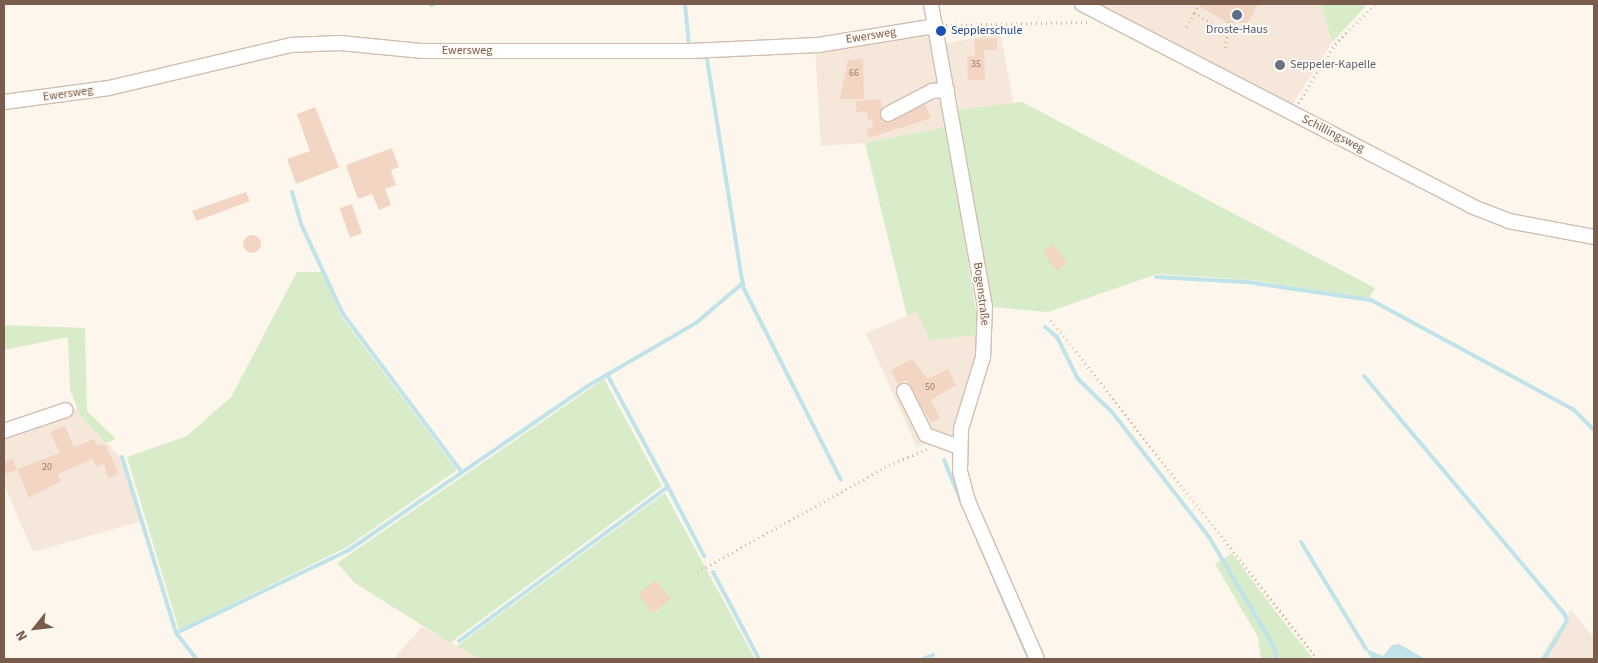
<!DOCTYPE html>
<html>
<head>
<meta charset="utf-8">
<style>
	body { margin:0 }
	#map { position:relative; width:1598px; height:663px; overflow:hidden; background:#fdf6ec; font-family:"Source Sans 3",sans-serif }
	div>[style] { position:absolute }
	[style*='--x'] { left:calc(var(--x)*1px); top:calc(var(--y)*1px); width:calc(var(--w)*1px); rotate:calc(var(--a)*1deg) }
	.residential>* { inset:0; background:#f5e8da; transform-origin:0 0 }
	.green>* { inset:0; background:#d8ecc9 }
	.water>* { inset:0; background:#bfe3e8 }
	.stream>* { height:4px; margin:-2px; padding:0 2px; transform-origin:2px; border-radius:2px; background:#bfe3e8 }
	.building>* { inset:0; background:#f3d5c3; transform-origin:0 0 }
	.round { border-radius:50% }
	.path>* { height:2.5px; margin-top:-1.25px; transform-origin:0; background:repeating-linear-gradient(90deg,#d9b8a5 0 1px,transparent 0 5px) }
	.roads { filter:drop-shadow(1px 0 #d1beb0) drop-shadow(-1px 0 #d1beb0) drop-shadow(0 1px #d1beb0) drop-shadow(0 -1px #d1beb0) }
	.minor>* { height:14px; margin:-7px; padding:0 7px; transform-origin:7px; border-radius:7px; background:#fff }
	.dots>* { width:14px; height:14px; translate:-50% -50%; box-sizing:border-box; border:2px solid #fffaf3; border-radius:50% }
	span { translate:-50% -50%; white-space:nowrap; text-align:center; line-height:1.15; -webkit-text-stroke:4px #fffaf3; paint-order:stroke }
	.number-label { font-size:10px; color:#987a6a }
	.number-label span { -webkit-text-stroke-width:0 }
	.service-label { font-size:12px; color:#4e5e75 }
	.transit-label { font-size:12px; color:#164399 }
	.left { translate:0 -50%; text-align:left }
	.street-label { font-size:12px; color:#7a5c4d }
	.worship-label { font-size:12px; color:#5b616d }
	.frame { position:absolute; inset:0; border:5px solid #7a5c4d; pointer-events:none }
	.north { position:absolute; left:10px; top:603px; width:50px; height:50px; -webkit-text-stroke:4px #fffaf3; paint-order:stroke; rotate:241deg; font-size:14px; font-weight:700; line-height:20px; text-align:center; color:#7a5c4d }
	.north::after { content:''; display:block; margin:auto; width:18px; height:22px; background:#7a5c4d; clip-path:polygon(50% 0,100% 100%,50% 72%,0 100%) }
</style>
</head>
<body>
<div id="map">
	<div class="residential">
		<div style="clip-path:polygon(1094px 4px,1321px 4px,1332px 42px,1292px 105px)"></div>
		<div style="left:1000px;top:33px;width:71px;height:57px;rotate:79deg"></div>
		<div style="clip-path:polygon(925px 34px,931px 42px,946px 127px,865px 143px,821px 146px,815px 49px)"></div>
		<div style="clip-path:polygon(917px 312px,980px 335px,956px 434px,917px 447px,866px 333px)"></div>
		<div style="clip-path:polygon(78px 408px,80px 415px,121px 458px,142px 521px,33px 552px,4px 484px,4px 433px)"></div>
		<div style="clip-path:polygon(1571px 610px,1594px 638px,1594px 659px,1539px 659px)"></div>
		<div style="clip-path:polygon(422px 627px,481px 659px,393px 659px)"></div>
	</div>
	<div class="green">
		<div style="clip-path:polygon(1321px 4px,1364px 4px,1365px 7px,1332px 42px)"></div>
		<div style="clip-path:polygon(1022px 102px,1375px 288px,1369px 298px,1251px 280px,1157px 274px,1048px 312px,992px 307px,957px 110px)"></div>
		<div style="clip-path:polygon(946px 127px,980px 335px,930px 340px,917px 312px,907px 316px,865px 143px)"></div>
		<div style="clip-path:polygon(297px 272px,322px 272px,341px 316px,457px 470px,347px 547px,179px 630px,127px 457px,187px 436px,231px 397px)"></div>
		<div style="clip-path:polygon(4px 325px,85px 328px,87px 411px,116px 439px,106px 443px,80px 415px,70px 390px,68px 337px,4px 350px)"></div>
		<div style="clip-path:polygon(604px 379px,662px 486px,450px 643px,355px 583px,337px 563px)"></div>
		<div style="clip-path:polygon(665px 493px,755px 659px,481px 659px,457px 646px)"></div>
		<div style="clip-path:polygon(1232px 553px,1273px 608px,1313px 659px,1261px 659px,1258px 637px,1215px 564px)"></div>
	</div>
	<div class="water">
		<div style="clip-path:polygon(1399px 644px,1425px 659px,1371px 659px,1366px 649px,1383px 656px,1392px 645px)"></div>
	</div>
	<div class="stream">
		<div style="--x:685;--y:4;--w:41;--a:84.4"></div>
		<div style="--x:431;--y:5;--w:3;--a:-18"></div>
		<div style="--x:707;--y:59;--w:231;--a:81"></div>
		<div style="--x:743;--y:287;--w:216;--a:63.1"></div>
		<div style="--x:292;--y:192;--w:33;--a:74"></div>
		<div style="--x:301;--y:224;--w:99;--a:65"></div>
		<div style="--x:343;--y:314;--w:196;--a:53.1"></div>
		<div style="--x:1156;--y:277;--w:91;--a:3.1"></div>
		<div style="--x:1247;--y:282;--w:125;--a:8.3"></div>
		<div style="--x:1371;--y:300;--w:230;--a:28.4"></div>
		<div style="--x:1573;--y:409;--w:30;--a:45"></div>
		<div style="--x:1045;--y:327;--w:16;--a:40"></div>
		<div style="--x:1057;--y:337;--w:47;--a:63.4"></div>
		<div style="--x:1078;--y:379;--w:47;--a:44.1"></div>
		<div style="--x:1112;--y:412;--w:158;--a:52.2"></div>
		<div style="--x:1209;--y:537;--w:128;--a:59.4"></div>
		<div style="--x:1274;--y:647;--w:12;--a:76"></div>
		<div style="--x:1364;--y:376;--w:312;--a:49.9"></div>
		<div style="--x:1565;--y:615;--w:6;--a:72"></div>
		<div style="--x:1567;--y:621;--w:44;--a:121.2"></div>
		<div style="--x:122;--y:457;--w:184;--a:72.9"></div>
		<div style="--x:176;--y:633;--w:33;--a:52"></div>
		<div style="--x:944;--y:460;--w:44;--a:67.5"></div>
		<div style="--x:668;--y:487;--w:78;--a:62.4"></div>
		<div style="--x:978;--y:540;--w:129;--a:66.8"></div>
		<div style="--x:1301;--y:542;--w:125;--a:58.7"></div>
		<div style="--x:713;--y:572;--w:98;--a:62.1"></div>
		<div style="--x:176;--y:633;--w:192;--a:-25.6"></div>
		<div style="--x:349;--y:550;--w:288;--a:-34.5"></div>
		<div style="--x:586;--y:387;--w:127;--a:-30.2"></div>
		<div style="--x:696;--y:323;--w:62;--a:-40.4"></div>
		<div style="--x:459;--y:641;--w:260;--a:-36.4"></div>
		<div style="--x:668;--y:487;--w:128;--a:-118.4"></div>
		<div style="--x:923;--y:659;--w:11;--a:-22"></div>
	</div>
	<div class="building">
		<div style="clip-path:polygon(1196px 4px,1258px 4px,1246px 26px,1236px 20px,1233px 26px)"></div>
		<div style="clip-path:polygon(997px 38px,997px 50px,984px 50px,985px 80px,968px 80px,967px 57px,975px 56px,974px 39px)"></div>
		<div style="clip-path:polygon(863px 59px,864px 99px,840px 99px,848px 60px)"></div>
		<div style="clip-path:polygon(881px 99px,882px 122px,925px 104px,931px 118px,869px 138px,866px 130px,873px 126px,872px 119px,868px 120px,867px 111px,856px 112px,856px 101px)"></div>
		<div style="clip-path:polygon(315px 107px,339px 167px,296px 184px,287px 159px,310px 151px,297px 114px)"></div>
		<div style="clip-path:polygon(392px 148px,399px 167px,391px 170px,396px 185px,385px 189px,391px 205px,379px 210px,372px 194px,358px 199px,346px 165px)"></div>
		<div style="clip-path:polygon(246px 192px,250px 201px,197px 221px,192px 211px)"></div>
		<div style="left:352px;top:204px;width:31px;height:13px;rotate:71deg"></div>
		<div class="round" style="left:243px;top:235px;width:18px;height:18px"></div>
		<div style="left:1053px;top:244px;width:24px;height:13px;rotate:54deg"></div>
		<div style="clip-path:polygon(912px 359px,928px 379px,948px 369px,956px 385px,931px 400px,940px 418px,931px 423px,907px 380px,898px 384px,891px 370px)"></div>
		<div style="clip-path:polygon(65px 426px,74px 447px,94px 439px,97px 445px,106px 445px,119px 474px,108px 478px,104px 464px,96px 467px,92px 459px,58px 474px,61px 481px,29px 498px,17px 469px,60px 453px,50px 432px)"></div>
		<div style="clip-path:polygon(13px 459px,17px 470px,6px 474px,4px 462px)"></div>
		<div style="left:656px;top:580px;width:24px;height:23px;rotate:52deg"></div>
	</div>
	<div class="path">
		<div style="--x:1194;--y:13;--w:10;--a:-61"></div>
		<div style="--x:946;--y:25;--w:142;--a:-1.2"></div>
		<div style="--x:1186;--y:27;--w:16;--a:-60"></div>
		<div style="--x:1194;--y:13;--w:34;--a:30"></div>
		<div style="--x:1225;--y:48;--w:29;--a:-82"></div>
		<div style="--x:1298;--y:103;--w:70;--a:-57.9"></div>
		<div style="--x:1335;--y:44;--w:57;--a:-45"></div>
		<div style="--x:1051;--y:320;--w:432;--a:51.8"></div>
		<div style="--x:697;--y:572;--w:220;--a:-29.1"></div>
		<div style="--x:889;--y:465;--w:41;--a:-22.8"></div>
	</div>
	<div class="roads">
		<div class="minor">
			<div style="--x:931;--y:4;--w:307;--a:79.9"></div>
			<div style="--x:985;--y:306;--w:51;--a:92.2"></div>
			<div style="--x:983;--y:357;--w:75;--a:107"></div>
			<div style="--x:961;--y:429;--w:42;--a:91.4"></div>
			<div style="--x:960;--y:471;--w:31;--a:75"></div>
			<div style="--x:968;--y:501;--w:172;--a:66.4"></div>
			<div style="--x:1082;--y:4;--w:438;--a:27.4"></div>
			<div style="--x:1471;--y:206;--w:41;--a:21.5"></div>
			<div style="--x:1509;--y:221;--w:86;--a:10.7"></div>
			<div style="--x:4;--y:102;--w:106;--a:-7.6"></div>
			<div style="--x:109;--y:88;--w:187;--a:-13.3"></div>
			<div style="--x:291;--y:45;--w:49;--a:-2.3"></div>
			<div style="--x:340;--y:43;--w:81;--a:5.6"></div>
			<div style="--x:421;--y:51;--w:269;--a:0"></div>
			<div style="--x:690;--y:51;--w:128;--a:-2.7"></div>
			<div style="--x:818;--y:45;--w:119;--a:-9.2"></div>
			<div style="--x:888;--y:114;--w:50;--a:-27.6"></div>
			<div style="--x:932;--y:91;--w:15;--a:-4"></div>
			<div style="--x:904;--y:391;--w:49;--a:63.4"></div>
			<div style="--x:926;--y:435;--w:35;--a:20"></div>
			<div style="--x:4;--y:431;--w:65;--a:-18.7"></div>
		</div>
	</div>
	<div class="dots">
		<div style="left:1237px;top:15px;background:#5c6f8a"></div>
		<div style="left:941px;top:31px;background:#1a4fb4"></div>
		<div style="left:1280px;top:65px;background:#6b7280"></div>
	</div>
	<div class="number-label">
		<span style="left:976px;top:65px">35</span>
		<span style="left:854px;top:74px">66</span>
		<span style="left:930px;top:388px">50</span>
		<span style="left:47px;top:468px">20</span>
	</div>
	<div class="service-label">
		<span style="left:1237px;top:30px">Droste-Haus</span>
	</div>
	<div class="transit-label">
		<span class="left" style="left:951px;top:31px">Sepplerschule</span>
	</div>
	<div class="street-label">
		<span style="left:871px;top:36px;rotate:-9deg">Ewersweg</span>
		<span style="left:467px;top:51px">Ewersweg</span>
		<span style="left:68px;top:94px;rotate:-8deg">Ewersweg</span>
		<span style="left:1333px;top:134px;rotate:27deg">Schillingsweg</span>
		<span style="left:981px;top:294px;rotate:83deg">Bogenstraße</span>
	</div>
	<div class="worship-label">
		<span class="left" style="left:1290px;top:65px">Seppeler-Kapelle</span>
	</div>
	<div class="frame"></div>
	<div class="north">N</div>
</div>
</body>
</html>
